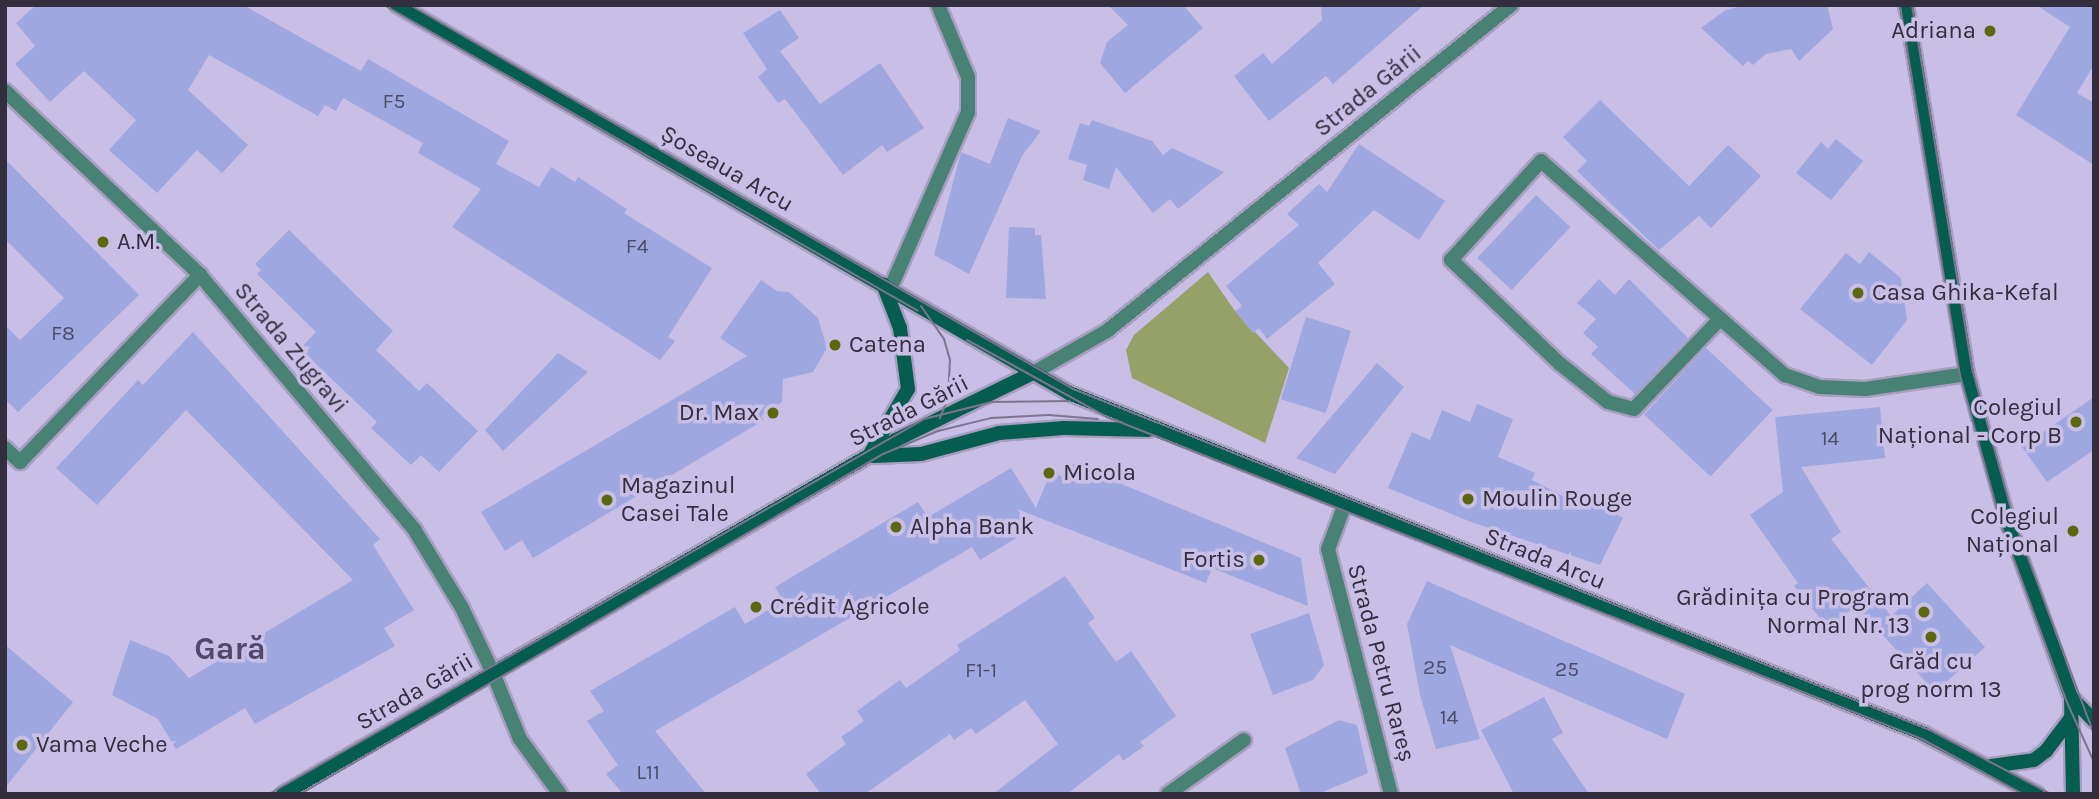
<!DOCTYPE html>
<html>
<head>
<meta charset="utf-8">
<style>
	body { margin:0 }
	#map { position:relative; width:2099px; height:799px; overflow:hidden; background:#c9bee5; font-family:Karla,sans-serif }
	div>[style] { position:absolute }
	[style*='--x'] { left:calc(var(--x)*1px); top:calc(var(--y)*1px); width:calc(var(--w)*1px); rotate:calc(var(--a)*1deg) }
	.green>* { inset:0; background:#96a168 }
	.building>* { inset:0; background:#9fa7e0; transform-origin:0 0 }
	.roads { filter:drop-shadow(2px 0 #a89ec0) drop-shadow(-2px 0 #a89ec0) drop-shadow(0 2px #a89ec0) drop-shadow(0 -2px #a89ec0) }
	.minor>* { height:14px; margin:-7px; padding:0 7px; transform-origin:7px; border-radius:7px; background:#488275 }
	.tertiary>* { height:14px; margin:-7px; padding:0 7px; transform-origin:7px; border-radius:7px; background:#488275 }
	.secondary>* { height:14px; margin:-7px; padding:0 7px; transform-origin:7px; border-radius:7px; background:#055d4f }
	.tram>* { height:2px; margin:-1px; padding:0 1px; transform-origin:1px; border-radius:1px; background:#7c758f }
	.dots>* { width:19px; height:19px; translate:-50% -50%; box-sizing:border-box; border:4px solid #c9bee5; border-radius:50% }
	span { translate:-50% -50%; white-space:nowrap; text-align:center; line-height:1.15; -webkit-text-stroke:7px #c9bee5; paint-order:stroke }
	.number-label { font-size:21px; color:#4d4c66 }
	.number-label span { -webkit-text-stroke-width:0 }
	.poi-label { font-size:24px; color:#322e3d }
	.right { translate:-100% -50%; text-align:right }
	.left { translate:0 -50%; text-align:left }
	.street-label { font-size:24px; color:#322e3d }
	.district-label { font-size:32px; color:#52496a; font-weight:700 }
	.frame { position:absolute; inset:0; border:7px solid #322e3d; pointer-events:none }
</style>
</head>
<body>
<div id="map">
	<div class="green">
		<div style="clip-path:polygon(1208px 272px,1235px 311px,1289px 368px,1265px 443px,1132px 378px,1126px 350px,1134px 335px)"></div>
	</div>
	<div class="building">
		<div style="clip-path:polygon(36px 5px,243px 5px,361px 71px,368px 59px,509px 141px,496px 164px,539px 187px,551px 167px,575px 182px,578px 177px,627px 209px,624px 213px,712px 268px,668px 337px,675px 341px,660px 360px,452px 227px,481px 189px,418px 153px,423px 143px,343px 98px,336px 111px,325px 105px,318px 116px,209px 55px,188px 90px,248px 145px,222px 173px,197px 150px,157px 193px,109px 150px,136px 120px,84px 71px,50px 102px,15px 64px,35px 46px,16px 23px)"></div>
		<div style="clip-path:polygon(1108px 5px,1183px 5px,1203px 28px,1125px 93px,1100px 63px,1107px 42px,1128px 25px)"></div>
		<div style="clip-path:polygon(1321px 5px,1424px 5px,1333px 84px,1326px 76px,1269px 121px,1234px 76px,1263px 53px,1272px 64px,1322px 20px)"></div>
		<div style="clip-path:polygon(1744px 5px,1827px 5px,1833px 29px,1799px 61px,1791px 49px,1766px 54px,1753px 65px,1748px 61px,1743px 66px,1701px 28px,1724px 11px)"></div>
		<div style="clip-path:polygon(2036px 5px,2094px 5px,2094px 65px,2077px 93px,2094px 103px,2094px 165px,2016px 115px,2070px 27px)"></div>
		<div style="clip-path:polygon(780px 10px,799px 38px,780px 51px,820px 104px,880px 63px,924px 128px,887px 152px,882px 145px,843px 175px,785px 99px,778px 103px,758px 77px,767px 69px,743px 33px)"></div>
		<div style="clip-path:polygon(1600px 100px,1689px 186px,1728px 145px,1761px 176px,1711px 228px,1699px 216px,1659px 250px,1577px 171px,1587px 161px,1563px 137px)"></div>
		<div style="clip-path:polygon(1008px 118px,1041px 131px,1022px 156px,969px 274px,934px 255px,961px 152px,990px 164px)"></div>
		<div style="clip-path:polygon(1092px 120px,1152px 141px,1163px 155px,1172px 148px,1224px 172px,1178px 209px,1170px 199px,1153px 213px,1116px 167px,1109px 189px,1083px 180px,1087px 165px,1068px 159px,1080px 123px,1089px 126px)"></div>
		<div style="clip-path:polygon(1836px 139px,1863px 161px,1831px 200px,1796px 173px,1821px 142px,1828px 149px)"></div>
		<div style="clip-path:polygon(1359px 144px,1445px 201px,1419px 240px,1374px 210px,1318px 263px,1335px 284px,1267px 339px,1259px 328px,1253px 333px,1235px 311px,1242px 306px,1226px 286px,1299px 225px,1287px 214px,1319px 184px,1327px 192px)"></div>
		<div style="clip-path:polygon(5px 159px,139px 295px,18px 412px,5px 399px,5px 325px,20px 340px,64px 298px,5px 239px)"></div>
		<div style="left:1536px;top:195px;width:47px;height:86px;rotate:43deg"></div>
		<div style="clip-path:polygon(1009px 227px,1035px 228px,1035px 235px,1041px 235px,1046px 299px,1006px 298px)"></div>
		<div style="clip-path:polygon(289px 230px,393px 331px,376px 350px,419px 391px,427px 383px,478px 431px,439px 472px,421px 455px,411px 465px,371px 428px,377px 422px,300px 349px,316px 332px,257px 274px,261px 270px,255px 264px)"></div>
		<div style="clip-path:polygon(1869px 252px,1901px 278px,1907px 320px,1872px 365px,1800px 309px,1846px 253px,1860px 264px)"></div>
		<div style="clip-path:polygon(1599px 279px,1615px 295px,1629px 279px,1688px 338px,1635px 394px,1591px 354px,1598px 347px,1583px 333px,1596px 319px,1577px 303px)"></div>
		<div style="clip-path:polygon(761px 280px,777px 291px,789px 292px,818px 318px,827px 348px,813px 372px,783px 379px,782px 402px,761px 416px,764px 420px,533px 558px,522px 540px,505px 551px,481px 512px,747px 356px,720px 338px)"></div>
		<div style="left:1306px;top:317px;width:47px;height:86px;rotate:17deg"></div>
		<div style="clip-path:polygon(193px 332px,380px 539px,373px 545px,414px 610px,384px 628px,395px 646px,255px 724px,245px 708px,176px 749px,158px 719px,112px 695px,130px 640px,169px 656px,189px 678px,353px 580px,186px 410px,97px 505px,56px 468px,138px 380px,143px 385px)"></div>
		<div style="left:1706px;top:348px;width:91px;height:91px;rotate:43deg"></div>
		<div style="clip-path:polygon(558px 353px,588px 372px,503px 451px,485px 430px)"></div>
		<div style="clip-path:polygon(1377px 363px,1404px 387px,1335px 474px,1296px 458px)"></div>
		<div style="clip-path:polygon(2094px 397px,2094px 450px,2047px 482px,2022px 447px)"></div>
		<div style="clip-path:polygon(1477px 404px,1513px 419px,1498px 457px,1535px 473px,1532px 480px,1590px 510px,1594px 503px,1623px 518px,1600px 565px,1471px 522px,1388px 488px,1412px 432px,1430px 440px,1442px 410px,1470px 422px)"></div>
		<div style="clip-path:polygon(1880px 407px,1885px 458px,1801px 467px,1841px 532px,1831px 539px,1891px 616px,1927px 583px,1985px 647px,1935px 692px,1856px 606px,1828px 628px,1794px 586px,1798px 583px,1750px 515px,1783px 492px,1775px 417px)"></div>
		<div style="clip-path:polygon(1073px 464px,1301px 558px,1308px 606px,1212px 568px,1206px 583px,1017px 509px,1031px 529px,980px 560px,972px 547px,655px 731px,706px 794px,623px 794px,606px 774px,618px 765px,587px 721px,604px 711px,590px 691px,735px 607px,745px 624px,783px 601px,775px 587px,918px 502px,928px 517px,1011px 468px,1036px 508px,1051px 471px,1067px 479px)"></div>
		<div style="clip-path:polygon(1065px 576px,1095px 618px,1088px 623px,1116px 662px,1131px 651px,1176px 716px,1140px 742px,1144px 746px,1123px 761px,1119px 754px,1067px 794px,993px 794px,1058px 744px,1025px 700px,976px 734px,971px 728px,954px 740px,950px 734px,865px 794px,821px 794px,806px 774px,846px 744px,841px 737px,864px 721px,857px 711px,900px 680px,906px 688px,960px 650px,957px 645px)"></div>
		<div style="clip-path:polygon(1427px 581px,1685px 694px,1667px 739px,1450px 645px,1480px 739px,1436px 749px,1420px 695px,1407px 624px)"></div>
		<div style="clip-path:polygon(1309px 613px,1324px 665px,1313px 680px,1273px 695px,1250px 634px)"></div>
		<div style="clip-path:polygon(5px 645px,73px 702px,5px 788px)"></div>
		<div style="clip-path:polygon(1544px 697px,1563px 733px,1552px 739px,1589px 794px,1514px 794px,1481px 730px)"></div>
		<div style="clip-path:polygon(1339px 720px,1357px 725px,1368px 773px,1318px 794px,1301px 794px,1285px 748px)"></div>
	</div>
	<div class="roads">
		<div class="minor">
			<div style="--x:5;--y:91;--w:268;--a:43.3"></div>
			<div style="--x:200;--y:275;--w:332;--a:49.9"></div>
			<div style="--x:414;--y:529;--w:92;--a:58.7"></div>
			<div style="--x:462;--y:608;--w:72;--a:64.5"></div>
			<div style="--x:890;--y:289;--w:193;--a:-66.2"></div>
			<div style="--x:968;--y:112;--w:35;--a:-90"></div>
			<div style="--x:968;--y:77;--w:78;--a:-112.6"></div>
			<div style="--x:1720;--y:319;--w:124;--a:133.7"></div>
			<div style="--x:1634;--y:409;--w:27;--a:-165"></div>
			<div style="--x:1608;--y:402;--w:61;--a:-141.6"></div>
			<div style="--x:1560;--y:364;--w:151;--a:-136.3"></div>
			<div style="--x:1451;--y:260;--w:134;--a:-47.7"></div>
			<div style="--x:1541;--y:161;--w:325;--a:41.3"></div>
			<div style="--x:1785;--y:375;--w:37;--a:19"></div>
			<div style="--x:1820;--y:387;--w:45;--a:2.5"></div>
			<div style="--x:1865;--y:389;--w:103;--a:-8.4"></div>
			<div style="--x:5;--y:448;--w:21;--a:43"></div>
			<div style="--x:20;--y:462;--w:260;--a:-46.1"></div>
			<div style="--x:1345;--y:504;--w:48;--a:110.7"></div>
			<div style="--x:1328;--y:549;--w:253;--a:75.6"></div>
			<div style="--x:1168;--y:794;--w:93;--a:-35.4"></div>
		</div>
		<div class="tertiary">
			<div style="--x:1033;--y:373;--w:85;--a:-29.6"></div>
			<div style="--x:1107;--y:331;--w:519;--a:-38.9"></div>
			<div style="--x:493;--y:673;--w:71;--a:67.8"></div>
			<div style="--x:520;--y:739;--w:68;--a:54"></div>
		</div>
		<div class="secondary">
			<div style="--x:397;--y:5;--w:776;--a:30"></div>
			<div style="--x:1069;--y:393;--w:920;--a:21.74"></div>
			<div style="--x:1924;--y:734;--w:128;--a:28"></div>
			<div style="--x:1906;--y:5;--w:374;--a:80.6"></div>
			<div style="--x:1967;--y:374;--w:157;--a:74.5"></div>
			<div style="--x:2009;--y:525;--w:183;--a:70.2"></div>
			<div style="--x:2071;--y:697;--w:97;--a:88.8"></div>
			<div style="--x:870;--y:454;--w:75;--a:-59.7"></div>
			<div style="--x:908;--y:389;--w:62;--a:-97.5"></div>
			<div style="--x:900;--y:328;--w:47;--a:-111.1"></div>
			<div style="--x:874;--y:456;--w:47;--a:-2.4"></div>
			<div style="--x:921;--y:454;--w:81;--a:-15.1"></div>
			<div style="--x:999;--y:433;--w:65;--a:-4.4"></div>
			<div style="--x:1064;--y:428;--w:84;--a:1.4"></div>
			<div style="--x:2071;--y:697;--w:33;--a:46"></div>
			<div style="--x:1991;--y:766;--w:43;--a:-7.9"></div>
			<div style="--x:2034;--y:760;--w:15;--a:-37"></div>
			<div style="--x:2046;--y:751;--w:41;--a:-52.9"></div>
			<div style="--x:283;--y:794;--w:708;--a:-30.01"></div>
			<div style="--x:896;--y:440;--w:153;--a:-26.1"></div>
		</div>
	</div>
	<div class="tram">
		<div style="--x:384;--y:5;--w:615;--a:29.81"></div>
		<div style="--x:410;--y:5;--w:766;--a:30.08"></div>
		<div style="--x:1073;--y:389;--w:922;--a:21.7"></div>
		<div style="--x:1930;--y:730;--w:137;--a:27.9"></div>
		<div style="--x:1900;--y:5;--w:375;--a:80.8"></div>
		<div style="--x:1960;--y:375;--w:158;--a:74.6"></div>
		<div style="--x:2002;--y:527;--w:184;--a:69.7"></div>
		<div style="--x:2066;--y:700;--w:68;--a:65.7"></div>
		<div style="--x:1912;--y:5;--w:372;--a:80.6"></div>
		<div style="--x:1973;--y:372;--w:157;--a:74.5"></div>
		<div style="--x:2015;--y:523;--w:225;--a:69.5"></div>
		<div style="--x:921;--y:306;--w:40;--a:55.1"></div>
		<div style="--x:944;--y:339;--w:22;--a:74"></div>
		<div style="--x:950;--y:360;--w:38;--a:93"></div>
		<div style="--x:948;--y:398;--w:22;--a:112"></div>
		<div style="--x:967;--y:340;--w:160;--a:28.8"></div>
		<div style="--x:1107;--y:417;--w:876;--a:21.56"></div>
		<div style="--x:1922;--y:739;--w:115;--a:28.6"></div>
		<div style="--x:269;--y:794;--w:755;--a:-29.79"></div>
		<div style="--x:924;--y:419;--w:70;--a:-14"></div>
		<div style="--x:992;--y:402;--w:77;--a:-0.7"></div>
		<div style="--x:300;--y:794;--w:675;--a:-30.25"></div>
		<div style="--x:883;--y:454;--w:60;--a:-22.7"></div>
		<div style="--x:938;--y:431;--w:55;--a:-13.8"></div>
		<div style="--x:991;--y:418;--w:58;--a:-3"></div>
		<div style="--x:1049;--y:415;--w:49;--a:4.7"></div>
	</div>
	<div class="dots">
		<div style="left:1990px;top:31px;background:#5c680e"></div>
		<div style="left:103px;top:242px;background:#5c680e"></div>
		<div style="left:1858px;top:293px;background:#5c680e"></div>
		<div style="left:835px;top:345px;background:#5c680e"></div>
		<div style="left:773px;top:413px;background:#5c680e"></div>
		<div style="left:2076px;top:422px;background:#5c680e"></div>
		<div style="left:1049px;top:473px;background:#5c680e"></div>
		<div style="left:1468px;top:499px;background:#5c680e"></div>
		<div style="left:607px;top:500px;background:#5c680e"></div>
		<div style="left:896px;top:527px;background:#5c680e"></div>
		<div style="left:2073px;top:531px;background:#5c680e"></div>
		<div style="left:1259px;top:560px;background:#5c680e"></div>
		<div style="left:756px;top:607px;background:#5c680e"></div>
		<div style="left:1924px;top:612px;background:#5c680e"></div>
		<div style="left:1931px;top:637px;background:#5c680e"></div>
		<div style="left:22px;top:745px;background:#5c680e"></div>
	</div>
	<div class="number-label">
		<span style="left:394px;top:101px">F5</span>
		<span style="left:637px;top:246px">F4</span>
		<span style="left:63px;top:333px">F8</span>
		<span style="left:1830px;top:438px">14</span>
		<span style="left:1435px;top:667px">25</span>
		<span style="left:1567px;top:669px">25</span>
		<span style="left:981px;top:670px">F1-1</span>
		<span style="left:1449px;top:717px">14</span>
		<span style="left:648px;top:772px">L11</span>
	</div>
	<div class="poi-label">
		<span class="right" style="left:1976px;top:31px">Adriana</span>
		<span class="left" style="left:117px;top:242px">A.M.</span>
		<span class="left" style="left:1872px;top:293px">Casa Ghika-Kefal</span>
		<span class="left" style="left:849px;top:345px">Catena</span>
		<span class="right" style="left:2062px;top:422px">Colegiul<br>Național - Corp B</span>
		<span class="right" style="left:759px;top:413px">Dr. Max</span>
		<span class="left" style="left:1063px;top:473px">Micola</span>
		<span class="left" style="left:621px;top:500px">Magazinul<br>Casei Tale</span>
		<span class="left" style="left:1482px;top:499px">Moulin Rouge</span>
		<span class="right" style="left:2059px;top:531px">Colegiul<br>Național</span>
		<span class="left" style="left:910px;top:527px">Alpha Bank</span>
		<span class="right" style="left:1245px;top:560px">Fortis</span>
		<span class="right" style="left:1910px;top:612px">Grădinița cu Program<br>Normal Nr. 13</span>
		<span class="left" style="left:770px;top:607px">Crédit Agricole</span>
		<span style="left:1931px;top:676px">Grăd cu<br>prog norm 13</span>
		<span class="left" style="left:36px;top:745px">Vama Veche</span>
	</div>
	<div class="street-label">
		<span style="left:1368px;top:91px;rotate:-39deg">Strada Gării</span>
		<span style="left:727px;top:169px;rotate:30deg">Șoseaua Arcu</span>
		<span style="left:291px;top:348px;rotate:50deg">Strada Zugravi</span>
		<span style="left:909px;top:411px;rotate:-27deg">Strada Gării</span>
		<span style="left:1545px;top:559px;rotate:22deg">Strada Arcu</span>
		<span style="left:1381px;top:663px;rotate:75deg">Strada Petru Rareș</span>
		<span style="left:415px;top:692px;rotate:-30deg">Strada Gării</span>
	</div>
	<div class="district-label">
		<span style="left:230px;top:649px">Gară</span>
	</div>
	<div class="frame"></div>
</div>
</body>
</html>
